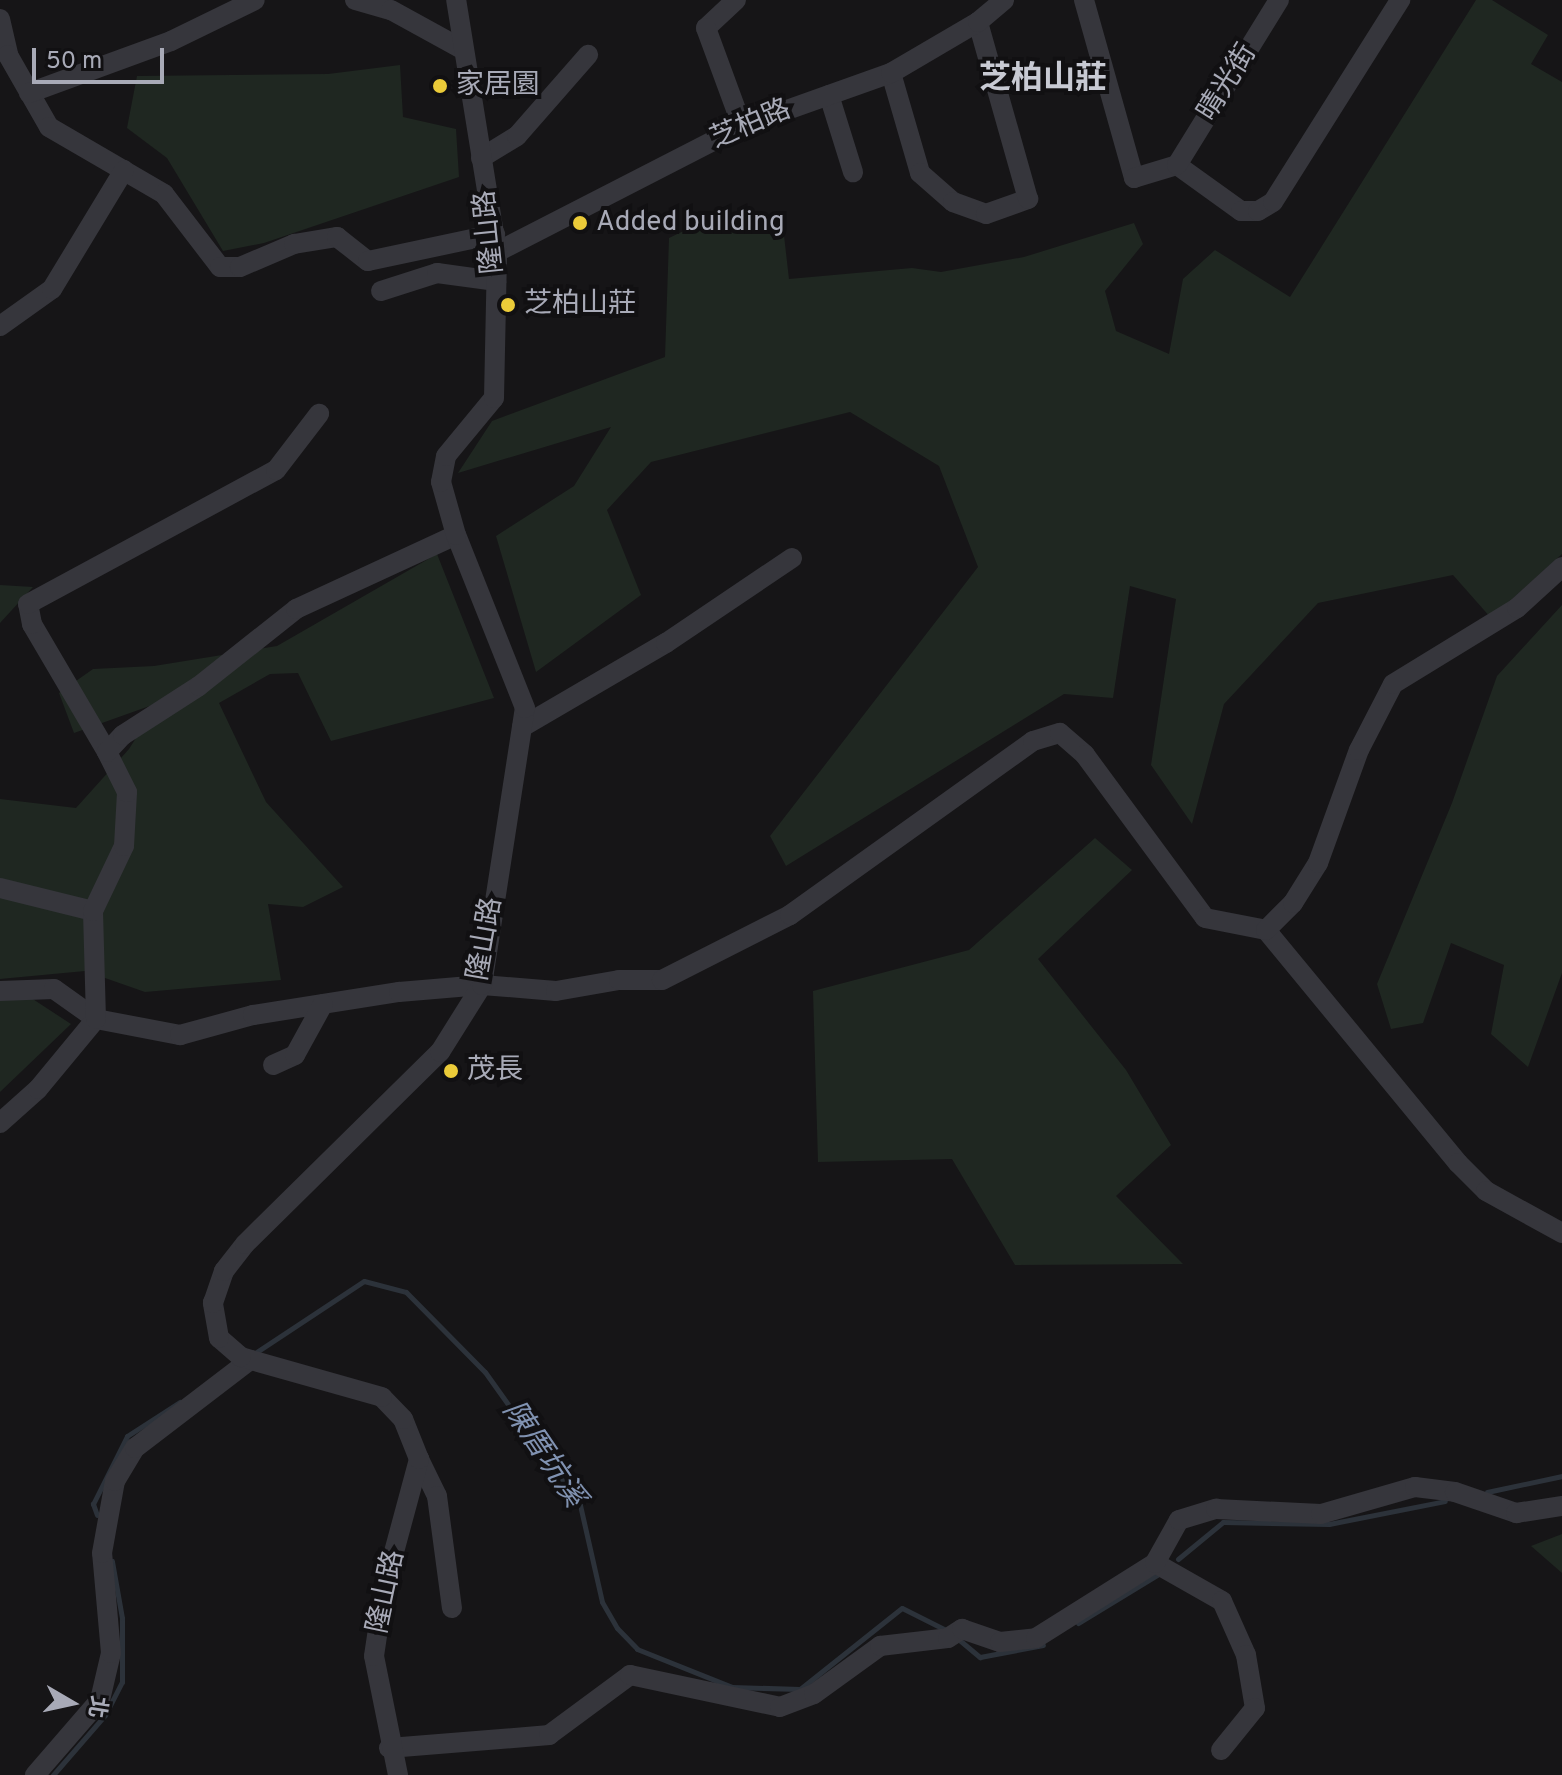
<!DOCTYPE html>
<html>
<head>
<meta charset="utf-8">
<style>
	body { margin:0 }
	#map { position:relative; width:1562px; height:1775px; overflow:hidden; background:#161517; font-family:Overpass,"Noto Sans TC",sans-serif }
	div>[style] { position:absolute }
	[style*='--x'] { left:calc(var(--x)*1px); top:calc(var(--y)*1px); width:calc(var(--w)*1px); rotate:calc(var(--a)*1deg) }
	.green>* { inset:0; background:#1f2721 }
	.stream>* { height:5px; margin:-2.5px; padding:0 2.5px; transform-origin:2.5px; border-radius:2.5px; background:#2c323a }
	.minor>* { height:20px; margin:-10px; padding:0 10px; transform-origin:10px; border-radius:10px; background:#36363c }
	.dots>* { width:22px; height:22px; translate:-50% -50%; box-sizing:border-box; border:4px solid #111012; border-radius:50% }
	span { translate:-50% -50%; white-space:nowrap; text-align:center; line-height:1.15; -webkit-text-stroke:8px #111012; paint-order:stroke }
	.street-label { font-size:28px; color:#a8aab7 }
	.poi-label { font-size:28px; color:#a8aab7 }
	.left { translate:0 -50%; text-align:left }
	.water-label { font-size:30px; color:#8092b1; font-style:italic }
	.quarter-label { font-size:32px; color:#c8cad3; font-weight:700 }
	.north { position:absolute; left:32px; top:1663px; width:80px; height:80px; -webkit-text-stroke:6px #111012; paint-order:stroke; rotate:99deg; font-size:22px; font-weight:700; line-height:32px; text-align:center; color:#a8aab7 }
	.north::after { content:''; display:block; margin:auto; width:28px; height:36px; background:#a8aab7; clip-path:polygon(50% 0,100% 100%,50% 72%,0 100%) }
	.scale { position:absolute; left:32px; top:48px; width:132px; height:36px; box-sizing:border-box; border:4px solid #a8aab7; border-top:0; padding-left:10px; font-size:24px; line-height:28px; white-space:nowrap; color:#a8aab7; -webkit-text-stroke:6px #111012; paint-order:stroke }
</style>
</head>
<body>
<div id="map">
	<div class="green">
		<div style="clip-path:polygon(1476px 0,1492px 0,1548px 35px,1531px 64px,1562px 82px,1562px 554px,1491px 618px,1453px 575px,1318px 603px,1224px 704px,1192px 824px,1151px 765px,1176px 599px,1130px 586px,1113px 698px,1064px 694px,786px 866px,770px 836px,978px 567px,939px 466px,850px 412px,651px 462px,607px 510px,641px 595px,536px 672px,496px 536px,574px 486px,611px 427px,458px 473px,492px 421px,665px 357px,669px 238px,717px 215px,782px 218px,789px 279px,912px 268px,941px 272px,1024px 257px,1134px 223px,1143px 244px,1105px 291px,1116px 331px,1169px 354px,1183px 279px,1215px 250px,1290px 297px)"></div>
		<div style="clip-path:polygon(400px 65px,403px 117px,456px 129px,459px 177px,264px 243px,223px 251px,167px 158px,127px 128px,137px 76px,328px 74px)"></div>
		<div style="clip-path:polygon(437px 554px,494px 698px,331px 741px,298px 673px,270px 674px,219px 703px,266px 802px,343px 887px,303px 907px,268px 904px,281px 980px,145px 992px,85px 971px,0 979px,0 799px,76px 808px,129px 749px,158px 703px,74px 733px,59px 693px,93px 669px,154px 666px,277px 646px)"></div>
		<div style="clip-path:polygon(0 585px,33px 587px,0 623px)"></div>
		<div style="clip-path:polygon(1562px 605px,1562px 973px,1528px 1067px,1491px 1034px,1504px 965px,1451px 943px,1423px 1023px,1391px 1029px,1377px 984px,1452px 803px,1497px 676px)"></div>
		<div style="clip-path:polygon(1095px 838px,1132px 870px,1038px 959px,1126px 1070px,1171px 1145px,1116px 1196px,1183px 1264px,1015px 1265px,952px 1159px,818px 1162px,813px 991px,969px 950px)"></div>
		<div style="clip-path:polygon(19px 990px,71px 1024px,0 1092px,0 996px)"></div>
		<div style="clip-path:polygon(1562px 1534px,1562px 1573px,1531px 1546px)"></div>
	</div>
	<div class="stream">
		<div style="--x:252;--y:1355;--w:134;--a:-33.5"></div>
		<div style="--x:364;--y:1281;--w:43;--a:14.7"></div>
		<div style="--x:406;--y:1292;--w:112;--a:45.4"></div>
		<div style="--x:485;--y:1372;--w:163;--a:54.5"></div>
		<div style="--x:580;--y:1505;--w:99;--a:77.2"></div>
		<div style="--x:602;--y:1602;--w:30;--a:60"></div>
		<div style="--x:617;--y:1628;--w:29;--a:46"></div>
		<div style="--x:637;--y:1649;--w:102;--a:21.8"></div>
		<div style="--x:732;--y:1687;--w:68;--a:1.7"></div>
		<div style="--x:800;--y:1689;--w:130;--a:-38.5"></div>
		<div style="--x:902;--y:1608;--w:49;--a:26.6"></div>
		<div style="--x:1487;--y:1492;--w:77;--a:-12"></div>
		<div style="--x:97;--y:1515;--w:12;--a:-110"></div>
		<div style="--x:93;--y:1504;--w:76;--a:-63.4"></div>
		<div style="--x:127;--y:1436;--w:63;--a:-32.7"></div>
		<div style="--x:1178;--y:1559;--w:58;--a:-39.4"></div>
		<div style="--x:1223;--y:1522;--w:106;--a:1.1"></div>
		<div style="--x:1329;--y:1524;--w:118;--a:-11.2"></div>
		<div style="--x:1078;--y:1623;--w:98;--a:-31.3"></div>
		<div style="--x:957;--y:1638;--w:30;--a:40"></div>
		<div style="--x:980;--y:1657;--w:64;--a:-10.8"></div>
		<div style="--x:53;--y:1775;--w:79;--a:-49.1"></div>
		<div style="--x:105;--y:1715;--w:37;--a:-63"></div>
		<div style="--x:122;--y:1682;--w:64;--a:-90"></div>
		<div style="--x:122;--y:1618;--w:58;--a:-100"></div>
	</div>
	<div class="minor">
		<div style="--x:355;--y:0;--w:37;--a:16"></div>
		<div style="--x:391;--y:10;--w:81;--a:28.8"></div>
		<div style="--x:736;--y:0;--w:41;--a:137"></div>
		<div style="--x:706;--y:28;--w:104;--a:69.8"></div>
		<div style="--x:1084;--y:0;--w:185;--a:74.3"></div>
		<div style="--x:1134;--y:178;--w:45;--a:-16.8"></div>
		<div style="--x:0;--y:19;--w:37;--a:77"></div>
		<div style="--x:8;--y:55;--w:83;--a:60.3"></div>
		<div style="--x:49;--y:127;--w:133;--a:30.2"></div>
		<div style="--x:164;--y:194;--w:92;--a:52.5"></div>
		<div style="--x:220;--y:267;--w:20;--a:0"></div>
		<div style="--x:240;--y:267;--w:59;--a:-23.1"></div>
		<div style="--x:294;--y:244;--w:44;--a:-9.2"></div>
		<div style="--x:337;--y:237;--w:39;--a:38"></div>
		<div style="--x:368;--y:261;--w:130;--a:-12"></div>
		<div style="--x:891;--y:73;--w:104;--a:73.8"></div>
		<div style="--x:920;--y:173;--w:44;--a:41.3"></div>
		<div style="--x:953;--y:202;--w:35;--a:20"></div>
		<div style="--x:986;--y:214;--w:45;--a:-19.7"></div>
		<div style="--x:1028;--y:199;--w:184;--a:-105.8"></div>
		<div style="--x:29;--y:93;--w:151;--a:-20.1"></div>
		<div style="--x:171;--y:41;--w:93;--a:-26"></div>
		<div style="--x:829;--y:95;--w:81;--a:72.7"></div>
		<div style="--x:481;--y:158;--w:42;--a:-31.4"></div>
		<div style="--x:517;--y:136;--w:108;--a:-48.8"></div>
		<div style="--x:1177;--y:165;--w:79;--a:35.7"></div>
		<div style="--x:1241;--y:211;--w:17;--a:0"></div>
		<div style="--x:1258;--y:211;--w:17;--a:-31"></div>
		<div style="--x:1273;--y:202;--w:239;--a:-57.8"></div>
		<div style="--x:1177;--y:165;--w:194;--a:-58.3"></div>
		<div style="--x:497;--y:252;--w:276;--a:-27.2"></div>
		<div style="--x:742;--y:126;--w:158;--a:-19.6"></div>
		<div style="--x:891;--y:73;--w:101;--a:-30.4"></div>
		<div style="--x:978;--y:22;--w:34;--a:-40"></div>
		<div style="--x:381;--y:291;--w:59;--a:-17.8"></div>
		<div style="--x:437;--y:273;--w:60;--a:7.7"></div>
		<div style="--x:0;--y:326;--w:64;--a:-35.4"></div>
		<div style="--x:52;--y:289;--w:139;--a:-58.8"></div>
		<div style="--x:522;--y:727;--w:167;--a:-30.3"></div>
		<div style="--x:666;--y:643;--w:152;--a:-34"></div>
		<div style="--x:107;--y:752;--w:148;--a:-120.4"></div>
		<div style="--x:32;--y:624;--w:20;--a:-101"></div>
		<div style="--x:28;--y:604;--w:282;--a:-28.4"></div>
		<div style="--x:276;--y:470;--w:71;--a:-52.5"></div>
		<div style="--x:0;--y:888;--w:96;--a:13.9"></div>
		<div style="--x:1266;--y:930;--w:302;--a:50.5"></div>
		<div style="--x:1458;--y:1163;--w:40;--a:45"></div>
		<div style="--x:1486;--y:1191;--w:87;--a:28.9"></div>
		<div style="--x:0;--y:991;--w:54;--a:-2.1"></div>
		<div style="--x:54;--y:989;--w:52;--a:35.5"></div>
		<div style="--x:96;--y:1019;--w:86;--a:10.8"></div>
		<div style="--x:180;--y:1035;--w:76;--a:-15.3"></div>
		<div style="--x:253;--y:1015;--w:148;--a:-9"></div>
		<div style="--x:399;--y:992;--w:83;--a:-4.8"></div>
		<div style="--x:482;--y:985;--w:74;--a:4.6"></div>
		<div style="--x:556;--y:991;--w:64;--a:-9.9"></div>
		<div style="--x:619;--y:980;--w:43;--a:0"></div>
		<div style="--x:662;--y:980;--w:144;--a:-26.9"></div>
		<div style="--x:790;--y:915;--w:299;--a:-35.6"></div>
		<div style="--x:1033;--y:741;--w:28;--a:-17"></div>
		<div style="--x:1060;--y:733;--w:33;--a:41"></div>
		<div style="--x:1085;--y:755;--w:202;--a:53.6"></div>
		<div style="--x:1205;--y:918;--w:62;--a:11.1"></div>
		<div style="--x:1266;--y:930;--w:38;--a:-45"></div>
		<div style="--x:1293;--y:903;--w:47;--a:-58"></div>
		<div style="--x:1318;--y:863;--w:120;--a:-70.1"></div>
		<div style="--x:1359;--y:750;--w:74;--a:-62.7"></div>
		<div style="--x:1393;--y:684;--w:145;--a:-31.5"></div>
		<div style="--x:1517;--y:608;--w:61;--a:-42.3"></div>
		<div style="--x:273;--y:1065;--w:24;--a:-24"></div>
		<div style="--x:295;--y:1055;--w:58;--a:-61.2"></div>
		<div style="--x:0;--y:1123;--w:51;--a:-41.8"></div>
		<div style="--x:38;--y:1089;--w:91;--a:-50.4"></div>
		<div style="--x:96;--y:1019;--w:108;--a:-91.6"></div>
		<div style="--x:93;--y:911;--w:72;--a:-64.5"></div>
		<div style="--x:124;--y:846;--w:54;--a:-86.8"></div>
		<div style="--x:127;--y:792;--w:45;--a:-116.6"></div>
		<div style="--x:107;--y:752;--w:23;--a:-47"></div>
		<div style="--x:123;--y:735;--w:90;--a:-32.8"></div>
		<div style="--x:199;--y:686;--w:124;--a:-38.4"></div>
		<div style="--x:296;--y:609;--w:176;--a:-24.8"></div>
		<div style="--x:419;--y:1459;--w:41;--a:64.1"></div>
		<div style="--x:437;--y:1496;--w:113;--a:82.4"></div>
		<div style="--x:1155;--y:1563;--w:77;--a:29.6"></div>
		<div style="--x:1222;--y:1601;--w:59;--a:66"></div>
		<div style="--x:1246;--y:1655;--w:54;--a:80.4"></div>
		<div style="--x:1255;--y:1708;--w:54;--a:129"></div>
		<div style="--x:389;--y:1748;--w:161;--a:-4.6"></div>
		<div style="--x:549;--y:1735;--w:101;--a:-36.5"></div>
		<div style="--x:630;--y:1675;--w:153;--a:12"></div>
		<div style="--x:780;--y:1707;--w:36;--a:-21"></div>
		<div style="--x:814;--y:1694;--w:82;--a:-36"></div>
		<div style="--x:880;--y:1646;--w:68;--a:-6.7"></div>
		<div style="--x:948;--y:1638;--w:17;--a:-33"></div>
		<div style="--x:962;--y:1629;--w:40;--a:18.9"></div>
		<div style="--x:1000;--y:1642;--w:36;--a:-6"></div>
		<div style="--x:1036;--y:1638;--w:141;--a:-32.2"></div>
		<div style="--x:1155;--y:1563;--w:49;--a:-60.8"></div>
		<div style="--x:1179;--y:1520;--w:39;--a:-17"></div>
		<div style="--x:1216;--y:1509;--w:105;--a:2.7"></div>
		<div style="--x:1321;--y:1514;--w:98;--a:-16"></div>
		<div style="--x:1415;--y:1487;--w:40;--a:7.1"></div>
		<div style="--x:1455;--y:1492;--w:65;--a:19"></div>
		<div style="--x:1516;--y:1513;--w:47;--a:-8.7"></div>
		<div style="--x:35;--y:1775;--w:99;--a:-49.1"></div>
		<div style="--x:100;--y:1700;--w:48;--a:-76.8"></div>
		<div style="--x:111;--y:1653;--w:100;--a:-95.1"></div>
		<div style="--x:102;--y:1553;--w:73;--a:-79.8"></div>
		<div style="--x:115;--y:1481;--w:39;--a:-59"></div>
		<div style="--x:135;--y:1448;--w:145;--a:-37.4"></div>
		<div style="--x:398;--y:1775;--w:121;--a:-101.4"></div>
		<div style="--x:374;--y:1656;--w:68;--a:-81.5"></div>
		<div style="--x:384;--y:1589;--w:135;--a:-74.9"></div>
		<div style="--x:419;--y:1459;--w:43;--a:-111.8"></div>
		<div style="--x:403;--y:1419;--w:30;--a:-134"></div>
		<div style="--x:382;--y:1397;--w:147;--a:-164.2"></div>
		<div style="--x:241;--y:1357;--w:29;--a:-139"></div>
		<div style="--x:219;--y:1338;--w:36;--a:-100"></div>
		<div style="--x:213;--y:1303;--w:34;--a:-71"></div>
		<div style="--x:224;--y:1271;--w:34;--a:-52"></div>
		<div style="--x:245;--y:1244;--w:274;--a:-44.6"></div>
		<div style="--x:440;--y:1052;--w:79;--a:-57.9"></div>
		<div style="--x:482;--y:985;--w:280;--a:-81.2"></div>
		<div style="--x:525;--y:708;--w:186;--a:-111.7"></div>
		<div style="--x:456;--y:535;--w:55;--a:-105.8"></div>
		<div style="--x:441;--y:482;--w:26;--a:-79"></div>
		<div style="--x:446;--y:456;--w:75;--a:-50.4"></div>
		<div style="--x:494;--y:398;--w:146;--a:-88.8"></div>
		<div style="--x:497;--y:252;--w:255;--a:-99.2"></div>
	</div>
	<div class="dots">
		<div style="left:440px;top:86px;background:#ebcb39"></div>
		<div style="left:580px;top:223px;background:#ebcb39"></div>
		<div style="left:508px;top:305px;background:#ebcb39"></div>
		<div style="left:451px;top:1071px;background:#ebcb39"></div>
	</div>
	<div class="street-label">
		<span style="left:1228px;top:83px;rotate:-58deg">晴光街</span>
		<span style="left:751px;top:125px;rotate:-23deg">芝柏路</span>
		<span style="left:490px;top:232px;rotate:-96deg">隆山路</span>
		<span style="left:486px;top:939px;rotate:-80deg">隆山路</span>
		<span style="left:387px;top:1592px;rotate:-78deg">隆山路</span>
	</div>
	<div class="poi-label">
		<span class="left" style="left:456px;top:86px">家居園</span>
		<span class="left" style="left:596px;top:223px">Added building</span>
		<span class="left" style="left:524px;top:305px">芝柏山莊</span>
		<span class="left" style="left:467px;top:1071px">茂長</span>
	</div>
	<div class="water-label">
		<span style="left:542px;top:1455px;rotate:56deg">陳厝坑溪</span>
	</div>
	<div class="quarter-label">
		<span style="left:1043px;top:80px">芝柏山莊</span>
	</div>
	<div class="north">北</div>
	<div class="scale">50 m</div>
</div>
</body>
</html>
